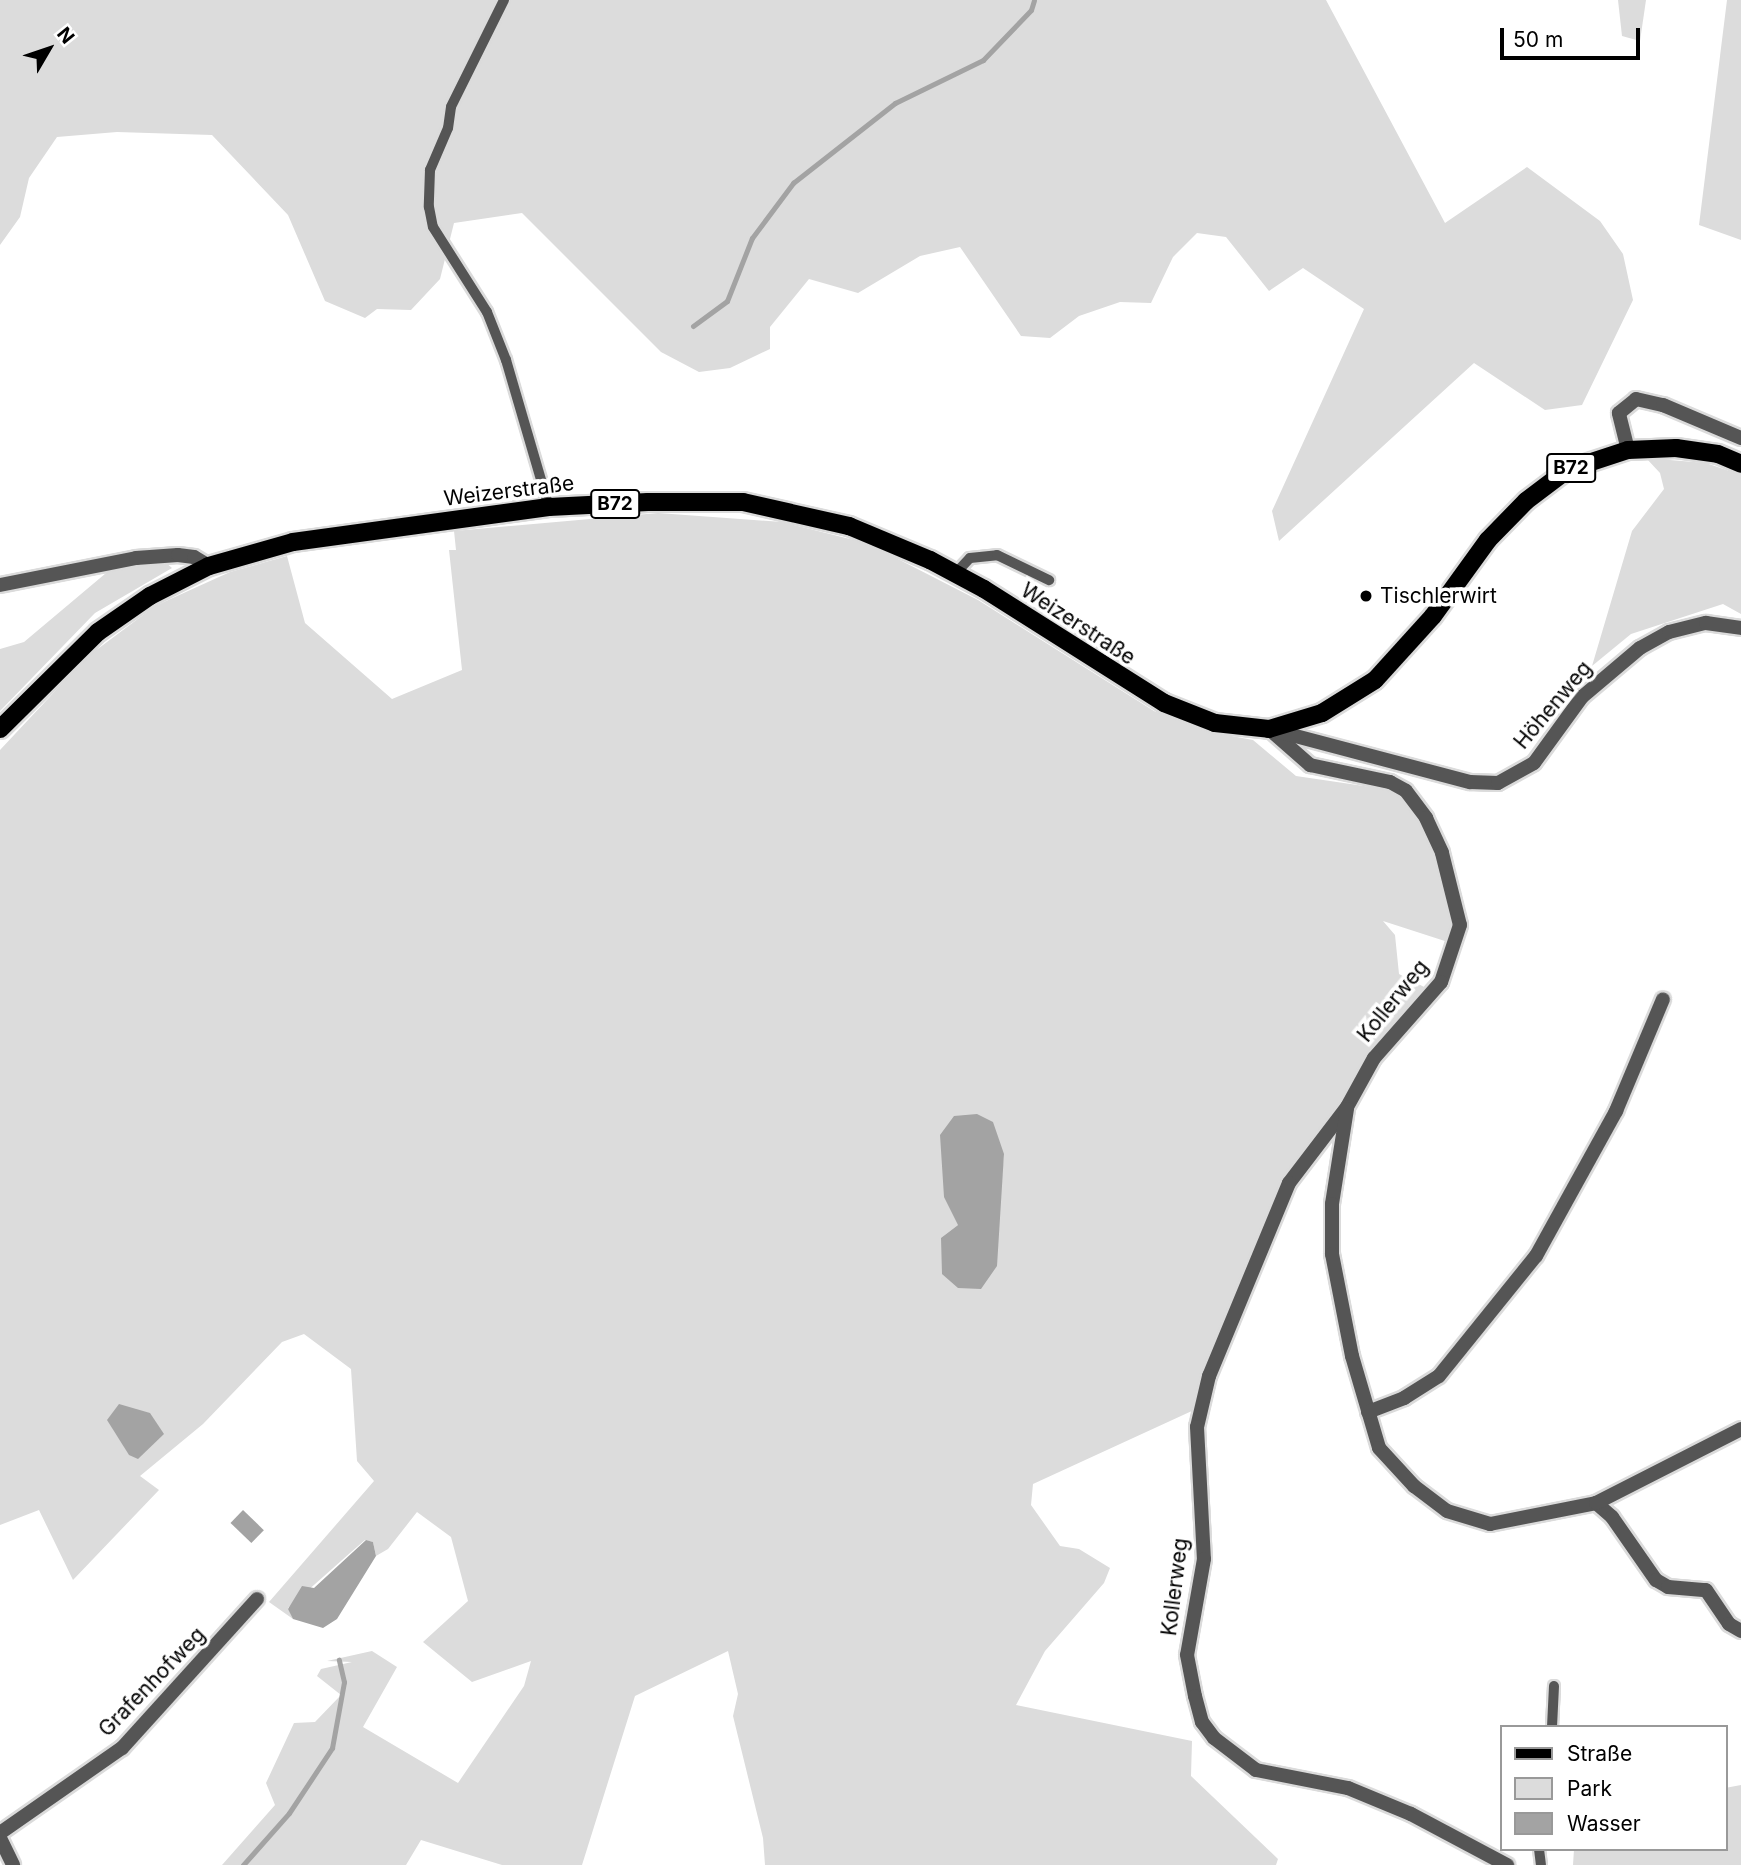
<!DOCTYPE html>
<html>
<head>
<meta charset="utf-8">
<style>
	body { margin:0 }
	#map { position:relative; width:1741px; height:1865px; overflow:hidden; background:#fff; font-family:Inter,sans-serif }
	div>[style] { position:absolute }
	[style*='--x'] { left:calc(var(--x)*1px); top:calc(var(--y)*1px); width:calc(var(--w)*1px); rotate:calc(var(--a)*1deg) }
	.green>* { inset:0; background:#dcdcdc }
	.water>* { inset:0; background:#a3a3a3; transform-origin:0 0 }
	.stream>* { height:5px; margin:-2.5px; padding:0 2.5px; transform-origin:2.5px; border-radius:2.5px; background:#a3a3a3 }
	.roads { filter:drop-shadow(2px 0 #dbdbdb) drop-shadow(-2px 0 #dbdbdb) drop-shadow(0 2px #dbdbdb) drop-shadow(0 -2px #dbdbdb) }
	.service>* { height:10px; margin:-5px; padding:0 5px; transform-origin:5px; border-radius:5px; background:#555 }
	.minor>* { height:14px; margin:-7px; padding:0 7px; transform-origin:7px; border-radius:7px; background:#555 }
	.primary>* { height:18px; margin:-9px; padding:0 9px; transform-origin:9px; border-radius:9px; background:#000 }
	.dots>* { width:19px; height:19px; translate:-50% -50%; box-sizing:border-box; border:4px solid #fff; border-radius:50% }
	span { translate:-50% -50%; white-space:nowrap; text-align:center; line-height:1.15; -webkit-text-stroke:7px #fff; paint-order:stroke }
	.shield-label span { padding:2px 5px; background:#fff; border:2px solid; border-radius:5px; -webkit-text-stroke-width:0 }
	.shield-label { font-size:19px; color:#000; font-weight:700 }
	.street-label { font-size:21px; color:#000 }
	.poi-label { font-size:21px; color:#000 }
	.left { translate:0 -50%; text-align:left }
	.legend { position:absolute; left:1500px; top:1725px; width:228px; height:126px; box-sizing:border-box; background:#fff; border:2px solid #999; margin:0; padding:9px 12px; list-style:none; font-size:21px; color:#000 }
	.legend li { display:flex; align-items:center; gap:14px; height:35px }
	.legend b { width:35px; border:2px solid #999 }
	.north { position:absolute; left:14px; top:14px; width:70px; height:70px; -webkit-text-stroke:5px #fff; paint-order:stroke; rotate:51deg; font-size:19px; font-weight:700; line-height:28px; text-align:center; color:#000 }
	.north::after { content:''; display:block; margin:auto; width:24px; height:32px; background:#000; clip-path:polygon(50% 0,100% 100%,50% 72%,0 100%) }
	.scale { position:absolute; left:1500px; top:28px; width:140px; height:32px; box-sizing:border-box; border:4px solid #000; border-top:0; padding-left:9px; font-size:21px; line-height:24px; white-space:nowrap; color:#000; -webkit-text-stroke:5px #fff; paint-order:stroke }
</style>
</head>
<body>
<div id="map">
	<div class="green">
		<div style="clip-path:polygon(0 0,1326px 0,1445px 223px,1527px 167px,1600px 221px,1623px 254px,1633px 300px,1582px 405px,1545px 410px,1474px 363px,1279px 541px,1272px 511px,1364px 309px,1303px 268px,1269px 291px,1226px 237px,1197px 233px,1173px 257px,1151px 303px,1120px 302px,1079px 316px,1050px 338px,1021px 336px,960px 247px,920px 256px,858px 293px,809px 279px,770px 327px,770px 349px,730px 368px,699px 372px,661px 352px,522px 213px,454px 223px,440px 279px,411px 310px,377px 309px,365px 318px,325px 301px,288px 215px,212px 135px,117px 132px,57px 137px,29px 178px,20px 217px,0 245px)"></div>
		<div style="clip-path:polygon(1618px 0,1646px 0,1640px 41px,1622px 36px)"></div>
		<div style="clip-path:polygon(1727px 0,1741px 0,1741px 240px,1699px 225px)"></div>
		<div style="clip-path:polygon(1646px 458px,1706px 463px,1741px 475px,1741px 614px,1723px 604px,1631px 634px,1592px 666px,1632px 531px,1664px 489px,1660px 473px)"></div>
		<div style="clip-path:polygon(evenodd,658px 513px,782px 522px,854px 540px,894px 557px,978px 600px,1154px 711px,1205px 731px,1253px 740px,1296px 776px,1398px 791px,1414px 810px,1437px 855px,1454px 919px,1451px 943px,1383px 921px,1395px 935px,1399px 974px,1428px 989px,1284px 1180px,1232px 1300px,1194px 1410px,1033px 1484px,1031px 1505px,1060px 1546px,1079px 1549px,1110px 1568px,1104px 1583px,1045px 1651px,1016px 1705px,1192px 1741px,1191px 1776px,1278px 1859px,1276px 1865px,765px 1865px,763px 1838px,733px 1716px,738px 1694px,728px 1651px,635px 1696px,582px 1865px,502px 1865px,421px 1840px,406px 1865px,222px 1865px,275px 1805px,266px 1783px,294px 1723px,315px 1722px,341px 1695px,317px 1676px,321px 1669px,352px 1662px,327px 1661px,372px 1651px,397px 1667px,363px 1727px,458px 1783px,524px 1686px,531px 1661px,472px 1682px,423px 1642px,468px 1601px,451px 1537px,417px 1512px,388px 1549px,376px 1556px,373px 1542px,365px 1540px,350px 1553px,288px 1608px,293px 1619px,269px 1602px,374px 1481px,357px 1461px,351px 1369px,304px 1334px,282px 1342px,203px 1424px,140px 1476px,159px 1490px,73px 1580px,39px 1510px,0 1525px,0 750px,87px 657px,155px 606px,230px 572px,287px 556px,305px 623px,392px 699px,462px 670px,449px 550px,456px 550px,454px 531px,658px 513px,1004px 1154px,1000px 1196px,941px 1238px,958px 1225px,1004px 1154px)"></div>
		<div style="clip-path:polygon(165px 562px,172px 568px,95px 613px,0 711px,0 649px,24px 642px,112px 568px)"></div>
		<div style="clip-path:polygon(1741px 1785px,1741px 1865px,1573px 1865px,1574px 1849px,1725px 1849px,1725px 1788px)"></div>
	</div>
	<div class="water">
		<div style="clip-path:polygon(977px 1114px,993px 1122px,1004px 1154px,997px 1266px,981px 1289px,958px 1288px,942px 1274px,941px 1238px,958px 1225px,944px 1197px,940px 1135px,954px 1116px)"></div>
		<div style="clip-path:polygon(119px 1404px,150px 1413px,164px 1434px,138px 1459px,129px 1455px,107px 1420px)"></div>
		<div style="left:243px;top:1510px;width:29px;height:18px;rotate:44deg"></div>
		<div style="clip-path:polygon(366px 1540px,373px 1542px,376px 1556px,337px 1619px,323px 1628px,293px 1619px,288px 1609px,302px 1586px,314px 1588px)"></div>
	</div>
	<div class="stream">
		<div style="--x:693;--y:326;--w:42;--a:-36.3"></div>
		<div style="--x:727;--y:301;--w:68;--a:-68.4"></div>
		<div style="--x:752;--y:238;--w:69;--a:-53.3"></div>
		<div style="--x:793;--y:183;--w:130;--a:-38.1"></div>
		<div style="--x:895;--y:103;--w:98;--a:-26"></div>
		<div style="--x:983;--y:60;--w:69;--a:-46.2"></div>
		<div style="--x:1031;--y:10;--w:10;--a:-73"></div>
		<div style="--x:243;--y:1865;--w:69;--a:-48.5"></div>
		<div style="--x:289;--y:1813;--w:78;--a:-56.5"></div>
		<div style="--x:332;--y:1748;--w:67;--a:-79.7"></div>
		<div style="--x:344;--y:1682;--w:23;--a:-103"></div>
	</div>
	<div class="roads">
		<div class="service">
			<div style="--x:504;--y:0;--w:119;--a:116.4"></div>
			<div style="--x:451;--y:107;--w:21;--a:98"></div>
			<div style="--x:448;--y:128;--w:46;--a:113.2"></div>
			<div style="--x:430;--y:170;--w:37;--a:92"></div>
			<div style="--x:429;--y:207;--w:20;--a:79"></div>
			<div style="--x:433;--y:227;--w:101;--a:57.6"></div>
			<div style="--x:487;--y:312;--w:52;--a:68.4"></div>
			<div style="--x:506;--y:360;--w:153;--a:73.7"></div>
			<div style="--x:955;--y:574;--w:22;--a:-47"></div>
			<div style="--x:970;--y:558;--w:27;--a:-6"></div>
			<div style="--x:997;--y:555;--w:58;--a:25.7"></div>
			<div style="--x:1552;--y:1727;--w:41;--a:-87.2"></div>
			<div style="--x:1539;--y:1849;--w:16;--a:83"></div>
		</div>
		<div class="minor">
			<div style="--x:1628;--y:450;--w:38;--a:-104"></div>
			<div style="--x:1619;--y:413;--w:22;--a:-39"></div>
			<div style="--x:1636;--y:399;--w:28;--a:13"></div>
			<div style="--x:1663;--y:405;--w:85;--a:22.9"></div>
			<div style="--x:0;--y:585;--w:139;--a:-11.2"></div>
			<div style="--x:136;--y:558;--w:42;--a:-4.1"></div>
			<div style="--x:178;--y:555;--w:16;--a:7"></div>
			<div style="--x:194;--y:557;--w:17;--a:31"></div>
			<div style="--x:1269;--y:729;--w:55;--a:41.3"></div>
			<div style="--x:1310;--y:765;--w:82;--a:12"></div>
			<div style="--x:1390;--y:782;--w:18;--a:29"></div>
			<div style="--x:1406;--y:791;--w:34;--a:53"></div>
			<div style="--x:1426;--y:818;--w:38;--a:65"></div>
			<div style="--x:1442;--y:853;--w:74;--a:76"></div>
			<div style="--x:1460;--y:925;--w:60;--a:108.4"></div>
			<div style="--x:1441;--y:982;--w:101;--a:131.4"></div>
			<div style="--x:1374;--y:1058;--w:56;--a:118.9"></div>
			<div style="--x:1347;--y:1107;--w:96;--a:127.3"></div>
			<div style="--x:1289;--y:1183;--w:209;--a:112.5"></div>
			<div style="--x:1209;--y:1376;--w:52;--a:103.2"></div>
			<div style="--x:1197;--y:1427;--w:132;--a:87"></div>
			<div style="--x:1204;--y:1559;--w:97;--a:100"></div>
			<div style="--x:1187;--y:1655;--w:42;--a:79"></div>
			<div style="--x:1195;--y:1696;--w:27;--a:75"></div>
			<div style="--x:1202;--y:1722;--w:20;--a:53"></div>
			<div style="--x:1214;--y:1738;--w:53;--a:37.3"></div>
			<div style="--x:1256;--y:1770;--w:94;--a:11.1"></div>
			<div style="--x:1348;--y:1788;--w:68;--a:22.4"></div>
			<div style="--x:1411;--y:1814;--w:109;--a:28"></div>
			<div style="--x:1269;--y:729;--w:208;--a:14.8"></div>
			<div style="--x:1470;--y:782;--w:28;--a:2"></div>
			<div style="--x:1498;--y:783;--w:41;--a:-29.1"></div>
			<div style="--x:1534;--y:763;--w:82;--a:-54"></div>
			<div style="--x:1582;--y:697;--w:76;--a:-40.2"></div>
			<div style="--x:1640;--y:648;--w:33;--a:-29"></div>
			<div style="--x:1669;--y:632;--w:38;--a:-14"></div>
			<div style="--x:1706;--y:623;--w:35;--a:8"></div>
			<div style="--x:1347;--y:1109;--w:96;--a:99"></div>
			<div style="--x:1332;--y:1204;--w:50;--a:90"></div>
			<div style="--x:1332;--y:1254;--w:104;--a:78.9"></div>
			<div style="--x:1352;--y:1356;--w:96;--a:73.6"></div>
			<div style="--x:1379;--y:1448;--w:52;--a:47.4"></div>
			<div style="--x:1414;--y:1486;--w:41;--a:37.1"></div>
			<div style="--x:1447;--y:1511;--w:45;--a:16.8"></div>
			<div style="--x:1490;--y:1524;--w:108;--a:-11.2"></div>
			<div style="--x:1596;--y:1503;--w:21;--a:41"></div>
			<div style="--x:1612;--y:1517;--w:77;--a:55.1"></div>
			<div style="--x:1656;--y:1580;--w:14;--a:30"></div>
			<div style="--x:1668;--y:1587;--w:38;--a:5"></div>
			<div style="--x:1706;--y:1590;--w:41;--a:55.9"></div>
			<div style="--x:1729;--y:1624;--w:14;--a:30"></div>
			<div style="--x:1368;--y:1412;--w:39;--a:-21"></div>
			<div style="--x:1404;--y:1398;--w:41;--a:-32.2"></div>
			<div style="--x:1439;--y:1376;--w:154;--a:-51.1"></div>
			<div style="--x:1536;--y:1256;--w:166;--a:-61.1"></div>
			<div style="--x:1616;--y:1111;--w:121;--a:-67.2"></div>
			<div style="--x:1596;--y:1503;--w:163;--a:-27"></div>
			<div style="--x:0;--y:1833;--w:149;--a:-34.9"></div>
			<div style="--x:122;--y:1748;--w:201;--a:-47.8"></div>
			<div style="--x:0;--y:1838;--w:30;--a:64"></div>
		</div>
		<div class="primary">
			<div style="--x:0;--y:729;--w:138;--a:-44.7"></div>
			<div style="--x:98;--y:632;--w:63;--a:-34.7"></div>
			<div style="--x:150;--y:596;--w:66;--a:-27"></div>
			<div style="--x:209;--y:566;--w:87;--a:-15.9"></div>
			<div style="--x:293;--y:542;--w:258;--a:-7.8"></div>
			<div style="--x:549;--y:507;--w:99;--a:-2.9"></div>
			<div style="--x:648;--y:502;--w:95;--a:0"></div>
			<div style="--x:743;--y:502;--w:109;--a:12.8"></div>
			<div style="--x:849;--y:526;--w:88;--a:22.8"></div>
			<div style="--x:930;--y:560;--w:61;--a:28.2"></div>
			<div style="--x:984;--y:589;--w:213;--a:32.3"></div>
			<div style="--x:1164;--y:703;--w:55;--a:21.4"></div>
			<div style="--x:1215;--y:723;--w:54;--a:6.3"></div>
			<div style="--x:1269;--y:729;--w:55;--a:-16.8"></div>
			<div style="--x:1322;--y:713;--w:62;--a:-31.9"></div>
			<div style="--x:1375;--y:680;--w:86;--a:-47.8"></div>
			<div style="--x:1433;--y:616;--w:94;--a:-54.1"></div>
			<div style="--x:1488;--y:540;--w:54;--a:-45.7"></div>
			<div style="--x:1526;--y:501;--w:51;--a:-37.1"></div>
			<div style="--x:1567;--y:470;--w:64;--a:-18.2"></div>
			<div style="--x:1628;--y:450;--w:48;--a:-2.4"></div>
			<div style="--x:1676;--y:448;--w:42;--a:8.1"></div>
			<div style="--x:1718;--y:454;--w:25;--a:23"></div>
		</div>
	</div>
	<div class="dots">
		<div style="left:1366px;top:596px;background:#000"></div>
	</div>
	<div class="shield-label">
		<span style="left:1571px;top:468px">B72</span>
		<span style="left:615px;top:504px">B72</span>
	</div>
	<div class="street-label">
		<span style="left:509px;top:491px;rotate:-7deg">Weizerstraße</span>
		<span style="left:1078px;top:624px;rotate:33deg">Weizerstraße</span>
		<span style="left:1553px;top:705px;rotate:-50deg">Höhenweg</span>
		<span style="left:1393px;top:1001px;rotate:-51deg">Kollerweg</span>
		<span style="left:1175px;top:1587px;rotate:-83deg">Kollerweg</span>
		<span style="left:152px;top:1682px;rotate:-46deg">Grafenhofweg</span>
	</div>
	<div class="poi-label">
		<span class="left" style="left:1380px;top:596px">Tischlerwirt</span>
	</div>
	<ul class="legend">
	<li><b style="height:9px;background:#000"></b>Straße</li>
	<li><b style="height:19px;background:#dcdcdc"></b>Park</li>
	<li><b style="height:19px;background:#a3a3a3"></b>Wasser</li>
	</ul>
	<div class="north">N</div>
	<div class="scale">50 m</div>
</div>
</body>
</html>
